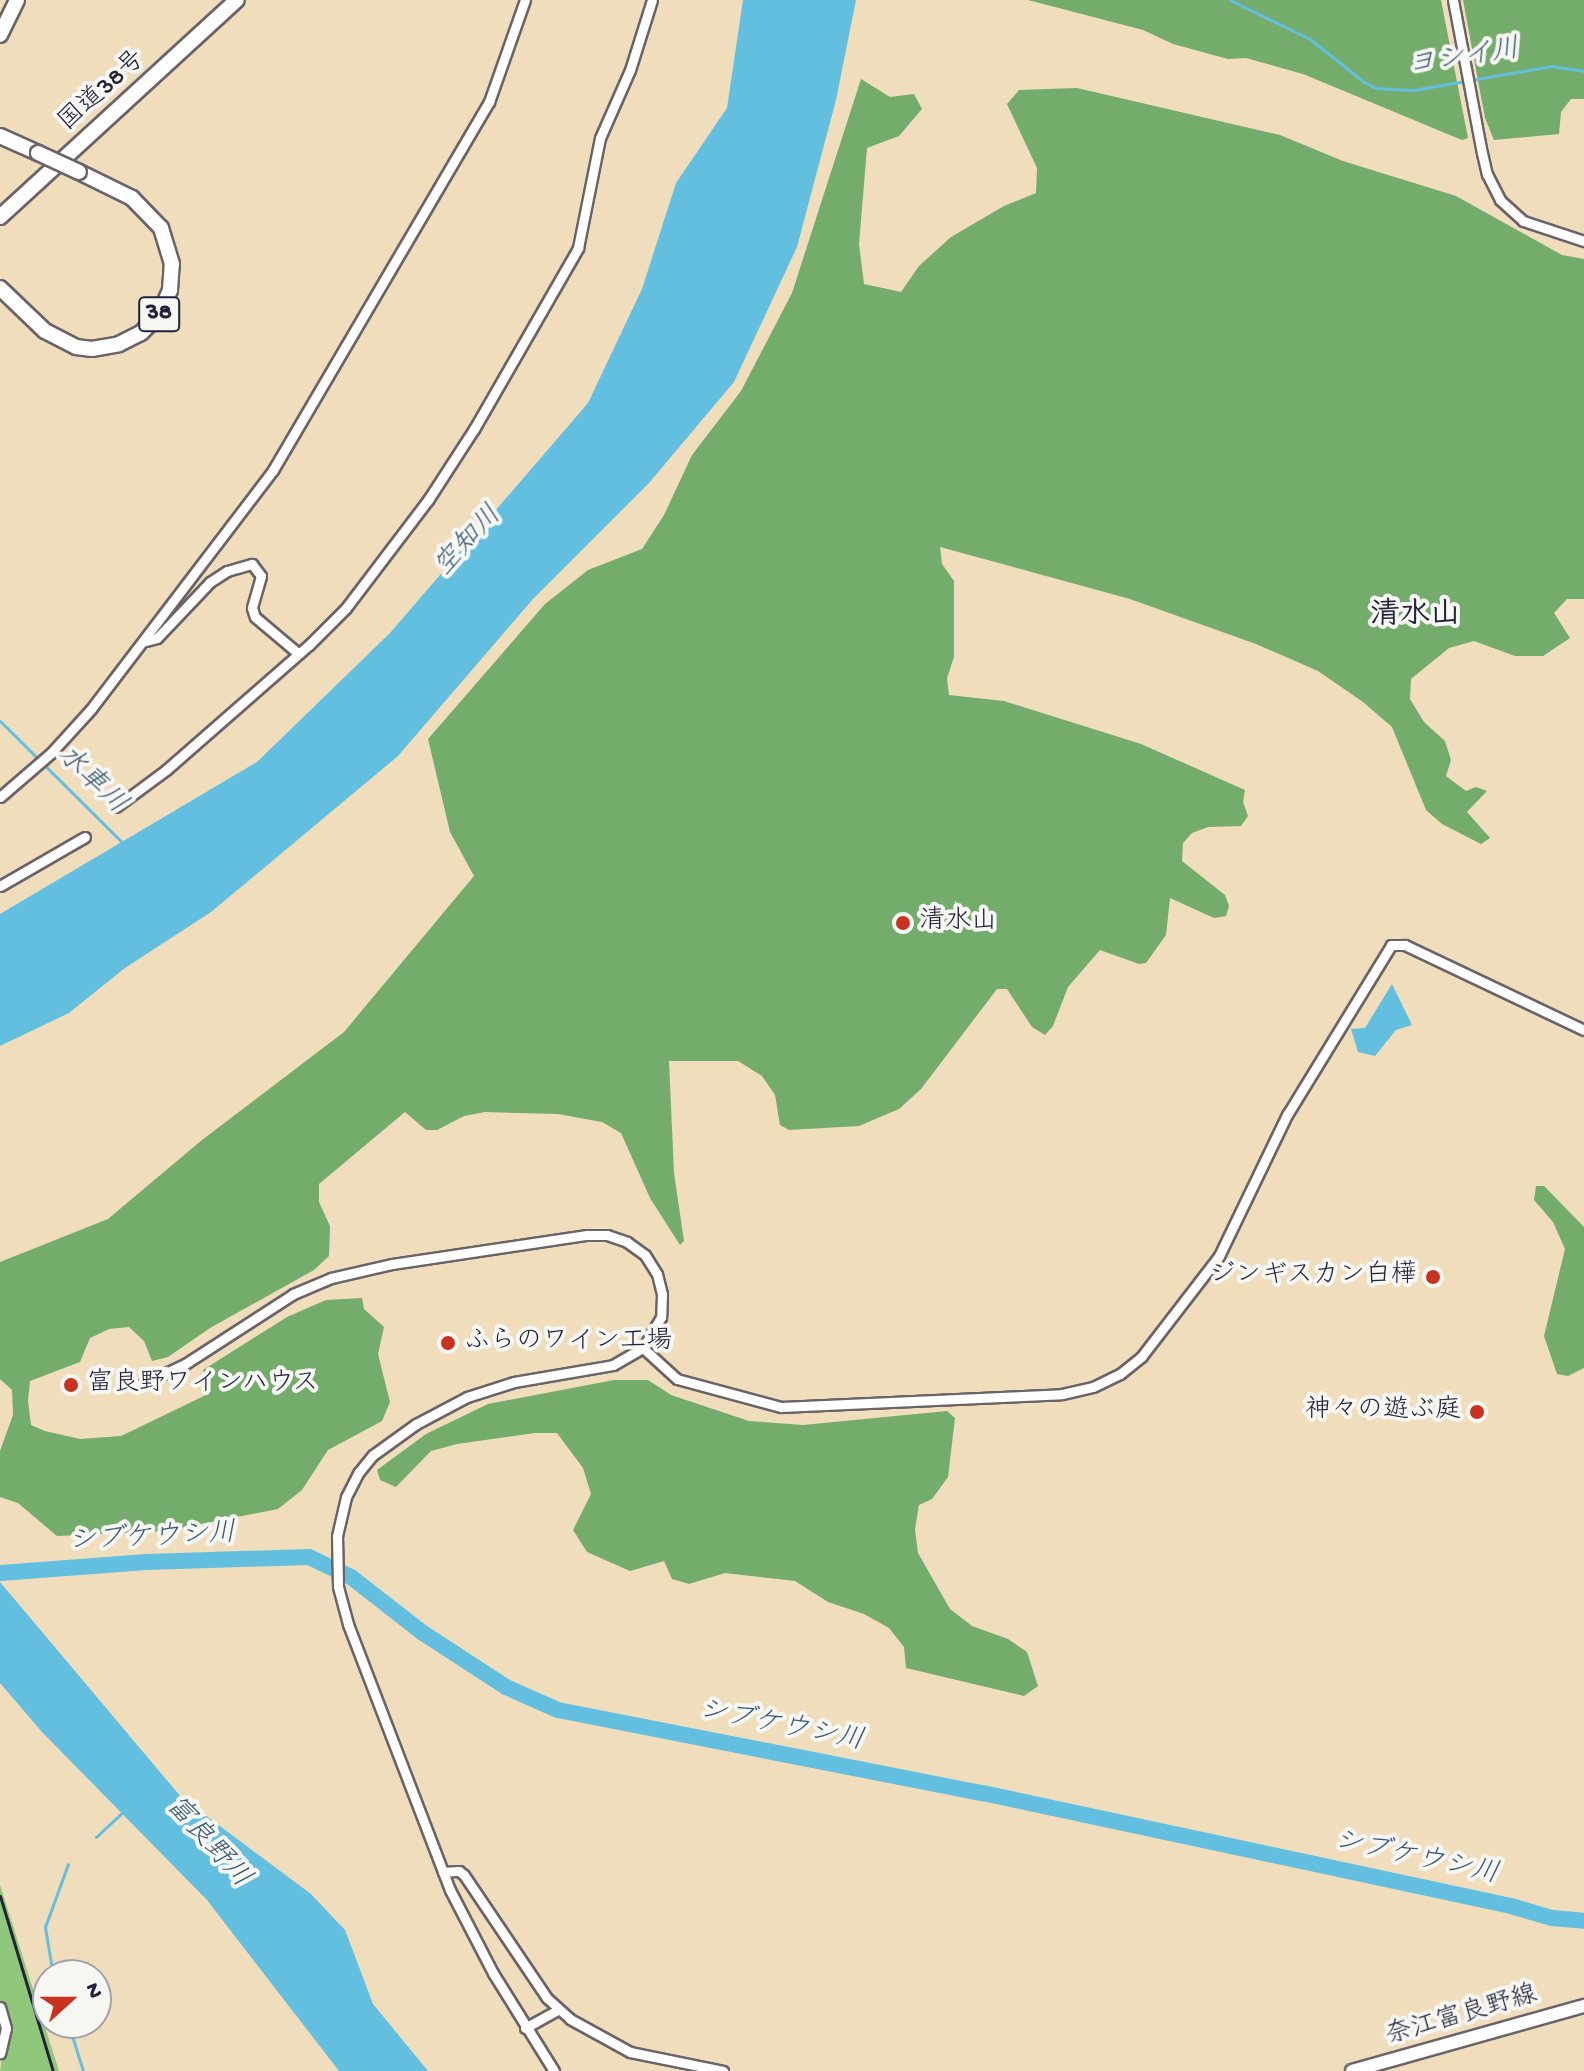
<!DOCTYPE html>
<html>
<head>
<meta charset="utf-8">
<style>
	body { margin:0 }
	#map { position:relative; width:1584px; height:2071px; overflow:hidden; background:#efddbc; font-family:"Gochi Hand","Klee One",sans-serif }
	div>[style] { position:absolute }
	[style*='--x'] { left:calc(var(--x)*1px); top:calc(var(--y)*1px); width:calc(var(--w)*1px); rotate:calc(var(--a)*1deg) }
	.green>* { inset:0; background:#90c87b }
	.forest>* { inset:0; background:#74ac6b }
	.water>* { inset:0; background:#63bfe0 }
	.stream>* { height:3px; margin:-1.5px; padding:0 1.5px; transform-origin:1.5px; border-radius:1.5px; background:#63bfe0 }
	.river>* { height:16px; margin:-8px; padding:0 8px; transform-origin:8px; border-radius:8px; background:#63bfe0 }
	.roads { filter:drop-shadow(2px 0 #6a6368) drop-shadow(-2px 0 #6a6368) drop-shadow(0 2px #6a6368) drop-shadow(0 -2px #6a6368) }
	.minor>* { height:9px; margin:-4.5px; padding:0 4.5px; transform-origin:4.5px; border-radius:4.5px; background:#fff }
	.major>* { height:12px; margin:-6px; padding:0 6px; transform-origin:6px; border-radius:6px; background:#fff }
	.highway>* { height:14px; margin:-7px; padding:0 7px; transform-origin:7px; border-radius:7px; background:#fff }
	.rail>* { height:3px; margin:-1.5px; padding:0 1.5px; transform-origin:1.5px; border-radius:1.5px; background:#22223b }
	.bridges { filter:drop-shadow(2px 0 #6a6368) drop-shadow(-2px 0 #6a6368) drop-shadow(0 2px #6a6368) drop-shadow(0 -2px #6a6368) }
	.highway-bridge>* { height:14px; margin:-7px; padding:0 7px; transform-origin:7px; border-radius:7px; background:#fff }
	.dots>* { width:22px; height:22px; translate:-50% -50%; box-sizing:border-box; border:4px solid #f6f6f2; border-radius:50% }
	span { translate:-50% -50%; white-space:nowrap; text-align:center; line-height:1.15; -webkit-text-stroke:8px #f6f6f2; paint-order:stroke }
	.shield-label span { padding:2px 6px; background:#f6f6f2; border:2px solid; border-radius:6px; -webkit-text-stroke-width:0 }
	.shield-label { font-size:24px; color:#22223b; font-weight:700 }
	.street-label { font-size:26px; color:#22223b }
	.poi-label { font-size:26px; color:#22223b }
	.left { translate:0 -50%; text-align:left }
	.right { translate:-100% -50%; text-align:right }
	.water-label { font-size:28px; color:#395975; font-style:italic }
	.quarter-label { font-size:30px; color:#22223b; font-weight:700 }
	.north { position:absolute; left:32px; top:1959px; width:80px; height:80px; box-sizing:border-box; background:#f6f6f2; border:2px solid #a1a1a9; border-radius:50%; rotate:69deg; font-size:22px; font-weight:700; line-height:32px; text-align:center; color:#22223b }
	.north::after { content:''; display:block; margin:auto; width:28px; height:36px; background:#c8321e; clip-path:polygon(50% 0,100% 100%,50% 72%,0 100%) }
</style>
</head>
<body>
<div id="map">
	<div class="green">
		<div style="clip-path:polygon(0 1885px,59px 2071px,0 2071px,6px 2028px,0 2007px)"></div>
	</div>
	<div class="forest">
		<div style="clip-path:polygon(1028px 0,1441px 0,1468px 138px,1462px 140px,1303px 74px,1246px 58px,1228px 59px,1173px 44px,1143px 30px)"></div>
		<div style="clip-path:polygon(1463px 0,1584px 0,1584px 99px,1571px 99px,1561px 112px,1559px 134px,1494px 140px,1485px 118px)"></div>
		<div style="clip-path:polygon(861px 79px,890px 97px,914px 94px,922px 109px,899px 136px,867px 148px,859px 244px,864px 284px,901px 292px,919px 266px,951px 237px,1004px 206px,1036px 193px,1037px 168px,1007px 104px,1019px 90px,1077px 88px,1280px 135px,1343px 161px,1456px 196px,1562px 255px,1584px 259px,1584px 599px,1567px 599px,1554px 613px,1570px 638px,1543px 656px,1515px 656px,1474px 641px,1449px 648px,1411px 679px,1410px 699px,1424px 722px,1445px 741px,1451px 760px,1446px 776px,1466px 791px,1476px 787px,1487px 791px,1467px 812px,1490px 838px,1481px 844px,1442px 824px,1426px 810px,1392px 727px,1363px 702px,1318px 671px,1256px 644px,1130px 599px,940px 547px,942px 564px,954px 581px,954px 657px,947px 678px,949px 695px,1004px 701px,1141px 744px,1245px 790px,1243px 802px,1248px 816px,1241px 826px,1208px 827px,1192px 833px,1183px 843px,1182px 861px,1225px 895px,1229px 906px,1226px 916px,1214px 918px,1170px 898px,1166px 935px,1146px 963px,1139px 964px,1100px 950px,1068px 987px,1053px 1026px,1045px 1035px,1032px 1027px,1007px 989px,997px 989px,921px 1089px,899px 1109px,859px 1126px,789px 1130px,780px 1125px,775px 1095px,762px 1076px,738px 1061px,669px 1061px,674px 1173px,684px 1241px,680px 1245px,650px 1198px,621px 1133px,602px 1122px,558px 1114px,485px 1112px,464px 1116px,437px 1130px,426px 1130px,405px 1112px,319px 1184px,319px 1202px,330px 1226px,329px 1256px,314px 1270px,210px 1328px,168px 1357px,152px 1361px,144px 1341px,129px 1327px,109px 1329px,90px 1338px,80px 1362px,30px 1381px,28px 1401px,31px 1425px,45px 1431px,80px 1439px,121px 1436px,206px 1395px,209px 1384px,203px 1370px,287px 1317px,326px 1300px,362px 1298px,364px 1309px,384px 1327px,378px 1354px,390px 1402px,382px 1421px,328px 1450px,302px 1490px,278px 1509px,164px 1531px,57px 1536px,18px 1503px,0 1497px,0 1451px,13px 1415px,12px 1390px,0 1379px,0 1262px,108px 1219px,202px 1140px,344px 1032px,474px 876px,450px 832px,428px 739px,545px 604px,588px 570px,642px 549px,664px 515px,692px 455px,741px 391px,792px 293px)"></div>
		<div style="clip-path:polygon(1536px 1186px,1544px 1186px,1584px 1227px,1584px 1368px,1568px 1376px,1557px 1374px,1544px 1336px,1565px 1249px,1553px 1222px,1534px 1200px)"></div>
		<div style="clip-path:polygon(614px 1380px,648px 1380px,671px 1395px,749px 1421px,803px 1425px,947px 1411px,955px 1418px,948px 1477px,932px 1499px,919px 1505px,915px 1529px,918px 1553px,950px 1609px,972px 1626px,1008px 1639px,1027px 1652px,1038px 1686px,1024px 1696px,906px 1668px,904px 1647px,889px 1628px,864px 1614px,828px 1602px,795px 1581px,725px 1573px,689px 1584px,672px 1579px,664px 1561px,630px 1571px,587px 1552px,573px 1530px,591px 1494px,583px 1468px,557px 1433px,535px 1433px,457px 1444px,431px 1451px,396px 1487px,380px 1480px,377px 1470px,426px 1434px,488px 1404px)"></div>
	</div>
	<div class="water">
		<div style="clip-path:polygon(743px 0,856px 0,836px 100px,797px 247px,734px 382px,649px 483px,533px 599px,398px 756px,211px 912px,125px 968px,69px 1013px,0 1046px,0 914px,257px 762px,390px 633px,588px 403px,642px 289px,676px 183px,727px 108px)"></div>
		<div style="clip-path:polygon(1392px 984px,1412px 1025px,1396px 1030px,1375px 1056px,1358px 1052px,1351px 1029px,1365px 1028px)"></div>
		<div style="clip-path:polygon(0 1582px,181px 1797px,311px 1894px,345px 1930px,373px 2004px,428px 2071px,339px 2071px,207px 1900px,42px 1732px,0 1683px)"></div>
	</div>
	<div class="stream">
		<div style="--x:1230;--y:0;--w:89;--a:26"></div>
		<div style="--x:1310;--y:39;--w:69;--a:38.5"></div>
		<div style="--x:1364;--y:82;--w:13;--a:27"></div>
		<div style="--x:1376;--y:88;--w:37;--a:3"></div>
		<div style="--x:1413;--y:90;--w:141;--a:-9.8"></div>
		<div style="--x:1552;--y:66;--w:32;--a:9"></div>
		<div style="--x:0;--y:721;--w:176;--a:44.8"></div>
		<div style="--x:96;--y:1837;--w:35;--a:-43"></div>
		<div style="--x:53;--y:1975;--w:49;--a:-99.5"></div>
		<div style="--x:45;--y:1927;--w:67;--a:-69.9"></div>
		<div style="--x:68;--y:2023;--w:50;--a:72.6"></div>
	</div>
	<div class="river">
		<div style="--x:0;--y:1573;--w:147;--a:-4.3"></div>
		<div style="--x:147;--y:1562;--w:162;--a:-1.8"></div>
		<div style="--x:309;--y:1557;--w:47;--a:25.5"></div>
		<div style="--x:351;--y:1577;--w:91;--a:37.9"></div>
		<div style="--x:423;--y:1633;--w:99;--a:33"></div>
		<div style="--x:506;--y:1687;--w:57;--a:23.9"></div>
		<div style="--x:558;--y:1710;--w:433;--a:11.1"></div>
		<div style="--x:983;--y:1793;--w:540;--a:12.08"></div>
		<div style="--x:1511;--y:1906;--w:43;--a:16.3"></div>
		<div style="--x:1552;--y:1918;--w:32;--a:5"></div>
	</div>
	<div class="roads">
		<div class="minor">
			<div style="--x:1453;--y:0;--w:156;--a:79.3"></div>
			<div style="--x:1482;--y:153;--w:22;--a:77"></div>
			<div style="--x:1487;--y:174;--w:29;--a:63"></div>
			<div style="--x:1500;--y:200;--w:31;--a:42"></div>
			<div style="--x:1523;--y:221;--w:64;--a:18.2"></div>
			<div style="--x:146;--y:641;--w:11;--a:-15"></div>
			<div style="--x:157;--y:638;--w:77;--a:-46.6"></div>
			<div style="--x:210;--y:582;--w:20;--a:-33"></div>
			<div style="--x:227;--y:571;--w:26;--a:-16"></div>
			<div style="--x:252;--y:564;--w:15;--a:53"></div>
			<div style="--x:261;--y:576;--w:33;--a:106"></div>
			<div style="--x:252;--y:608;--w:9;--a:72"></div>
			<div style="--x:255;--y:617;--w:57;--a:40.1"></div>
			<div style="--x:0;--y:797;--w:67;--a:-40.8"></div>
			<div style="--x:51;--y:753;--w:59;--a:-47.7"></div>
			<div style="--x:91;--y:709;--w:300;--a:-52.7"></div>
			<div style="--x:273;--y:470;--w:427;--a:-59.6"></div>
			<div style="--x:489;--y:102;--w:108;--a:-70.6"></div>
			<div style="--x:116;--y:807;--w:62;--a:-36.5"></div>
			<div style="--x:166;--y:770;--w:190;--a:-41.2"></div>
			<div style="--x:309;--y:645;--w:52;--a:-45"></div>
			<div style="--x:346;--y:608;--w:136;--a:-52.8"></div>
			<div style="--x:428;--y:500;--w:85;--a:-57.1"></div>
			<div style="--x:474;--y:429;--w:209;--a:-60.1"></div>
			<div style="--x:578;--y:248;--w:112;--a:-78.7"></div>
			<div style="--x:600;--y:138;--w:74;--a:-66.2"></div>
			<div style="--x:630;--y:70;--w:73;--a:-72.6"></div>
			<div style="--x:0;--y:886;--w:98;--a:-30"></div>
			<div style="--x:140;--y:1385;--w:50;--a:-25"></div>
			<div style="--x:185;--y:1364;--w:129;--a:-32.9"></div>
			<div style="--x:293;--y:1294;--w:41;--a:-22.8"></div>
			<div style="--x:331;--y:1278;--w:63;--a:-12.9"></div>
			<div style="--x:392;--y:1264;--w:197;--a:-8.5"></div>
			<div style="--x:587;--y:1235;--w:20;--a:0"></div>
			<div style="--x:607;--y:1235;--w:21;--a:19"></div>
			<div style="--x:627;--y:1242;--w:22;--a:36"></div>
			<div style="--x:645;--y:1255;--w:22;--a:58"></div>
			<div style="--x:657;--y:1274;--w:21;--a:76"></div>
			<div style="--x:662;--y:1294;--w:23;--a:92"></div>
			<div style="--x:661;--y:1317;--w:36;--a:120"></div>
			<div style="--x:443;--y:1872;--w:16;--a:-4"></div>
			<div style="--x:459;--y:1871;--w:6;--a:39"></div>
			<div style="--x:464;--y:1875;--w:148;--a:56"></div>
			<div style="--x:547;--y:1998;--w:31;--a:42"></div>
			<div style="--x:570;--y:2019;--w:68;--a:28.8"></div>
			<div style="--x:630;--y:2052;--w:95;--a:11.5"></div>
			<div style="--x:0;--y:2007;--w:22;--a:74"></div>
			<div style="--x:6;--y:2028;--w:26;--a:103"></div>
			<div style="--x:525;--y:2028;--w:38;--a:-29"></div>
			<div style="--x:554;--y:2071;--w:115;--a:-121.9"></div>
			<div style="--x:493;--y:1973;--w:93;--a:-117.4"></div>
			<div style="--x:450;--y:1890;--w:285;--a:-111"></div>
			<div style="--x:348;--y:1624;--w:39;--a:-105"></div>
			<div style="--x:338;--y:1586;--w:50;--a:-91.1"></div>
			<div style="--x:337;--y:1536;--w:40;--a:-77"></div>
			<div style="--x:346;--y:1497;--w:28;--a:-63"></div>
			<div style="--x:359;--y:1472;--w:22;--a:-51"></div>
			<div style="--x:373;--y:1455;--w:53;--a:-35.8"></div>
			<div style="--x:416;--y:1424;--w:58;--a:-27.9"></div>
			<div style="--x:467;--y:1397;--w:49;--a:-17.7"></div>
			<div style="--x:514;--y:1382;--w:100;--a:-9.7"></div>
			<div style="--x:613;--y:1365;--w:34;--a:-30"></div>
			<div style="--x:643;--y:1348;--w:46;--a:42.4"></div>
			<div style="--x:677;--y:1379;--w:108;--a:15.1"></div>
			<div style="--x:781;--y:1407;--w:281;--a:-2.6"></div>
			<div style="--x:1062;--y:1394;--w:32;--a:-13"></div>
			<div style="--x:1093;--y:1387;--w:30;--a:-26"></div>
			<div style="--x:1120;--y:1374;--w:28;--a:-39"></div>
			<div style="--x:1142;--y:1356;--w:126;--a:-52.4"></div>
			<div style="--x:1219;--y:1256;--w:157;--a:-64.3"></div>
			<div style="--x:1287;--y:1115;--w:199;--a:-58.5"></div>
			<div style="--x:1391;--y:945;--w:14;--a:0"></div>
			<div style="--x:1405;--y:945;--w:198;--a:25.4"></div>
		</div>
		<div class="major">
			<div style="--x:1352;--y:2071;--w:241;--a:-15.7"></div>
		</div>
		<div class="highway">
			<div style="--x:0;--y:35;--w:39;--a:-64"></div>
			<div style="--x:0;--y:136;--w:42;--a:24.1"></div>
			<div style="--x:0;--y:217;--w:321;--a:-42.5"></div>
			<div style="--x:0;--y:288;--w:62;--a:43.7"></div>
			<div style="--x:45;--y:331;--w:35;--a:27"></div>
			<div style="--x:76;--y:347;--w:16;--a:7"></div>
			<div style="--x:92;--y:349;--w:27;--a:-10"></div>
			<div style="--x:119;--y:344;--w:25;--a:-27"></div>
			<div style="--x:141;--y:333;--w:25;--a:-45"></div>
			<div style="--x:159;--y:315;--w:27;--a:-66"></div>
			<div style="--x:170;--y:290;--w:26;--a:-86"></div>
			<div style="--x:172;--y:264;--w:38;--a:-107"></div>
			<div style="--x:161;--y:228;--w:42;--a:-134"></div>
			<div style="--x:132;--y:198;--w:59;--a:-153.9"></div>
		</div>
	</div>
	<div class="rail">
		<div style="--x:0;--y:1896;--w:183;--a:73.2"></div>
	</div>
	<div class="bridges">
		<div class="highway-bridge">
			<div style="--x:38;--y:153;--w:45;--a:24.9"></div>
		</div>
	</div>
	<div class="dots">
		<div style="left:903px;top:923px;background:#c8321e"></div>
		<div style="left:1433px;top:1277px;background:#c8321e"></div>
		<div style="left:448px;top:1343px;background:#c8321e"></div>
		<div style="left:71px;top:1385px;background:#c8321e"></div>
		<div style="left:1477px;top:1412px;background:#c8321e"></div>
	</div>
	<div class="shield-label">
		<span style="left:159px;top:314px">38</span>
	</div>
	<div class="street-label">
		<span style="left:103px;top:92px;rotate:-42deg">国道38号</span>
		<span style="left:1462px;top:2017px;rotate:-16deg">奈江富良野線</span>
	</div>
	<div class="poi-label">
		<span class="left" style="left:919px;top:923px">清水山</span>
		<span class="right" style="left:1417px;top:1277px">ジンギスカン白樺</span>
		<span class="left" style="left:464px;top:1343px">ふらのワイン工場</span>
		<span class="left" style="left:87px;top:1385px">富良野ワインハウス</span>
		<span class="right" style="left:1461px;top:1412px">神々の遊ぶ庭</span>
	</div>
	<div class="water-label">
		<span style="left:1464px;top:59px;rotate:-9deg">ヨシイ川</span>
		<span style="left:469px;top:542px;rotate:-47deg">空知川</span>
		<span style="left:91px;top:781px;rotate:44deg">水車川</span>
		<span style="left:152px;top:1539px;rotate:-3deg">シブケウシ川</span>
		<span style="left:781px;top:1727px;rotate:11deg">シブケウシ川</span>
		<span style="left:207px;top:1843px;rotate:48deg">富良野川</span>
		<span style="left:1416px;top:1859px;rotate:12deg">シブケウシ川</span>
	</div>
	<div class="quarter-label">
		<span style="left:1415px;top:617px">清水山</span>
	</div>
	<div class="north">N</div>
</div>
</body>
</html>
